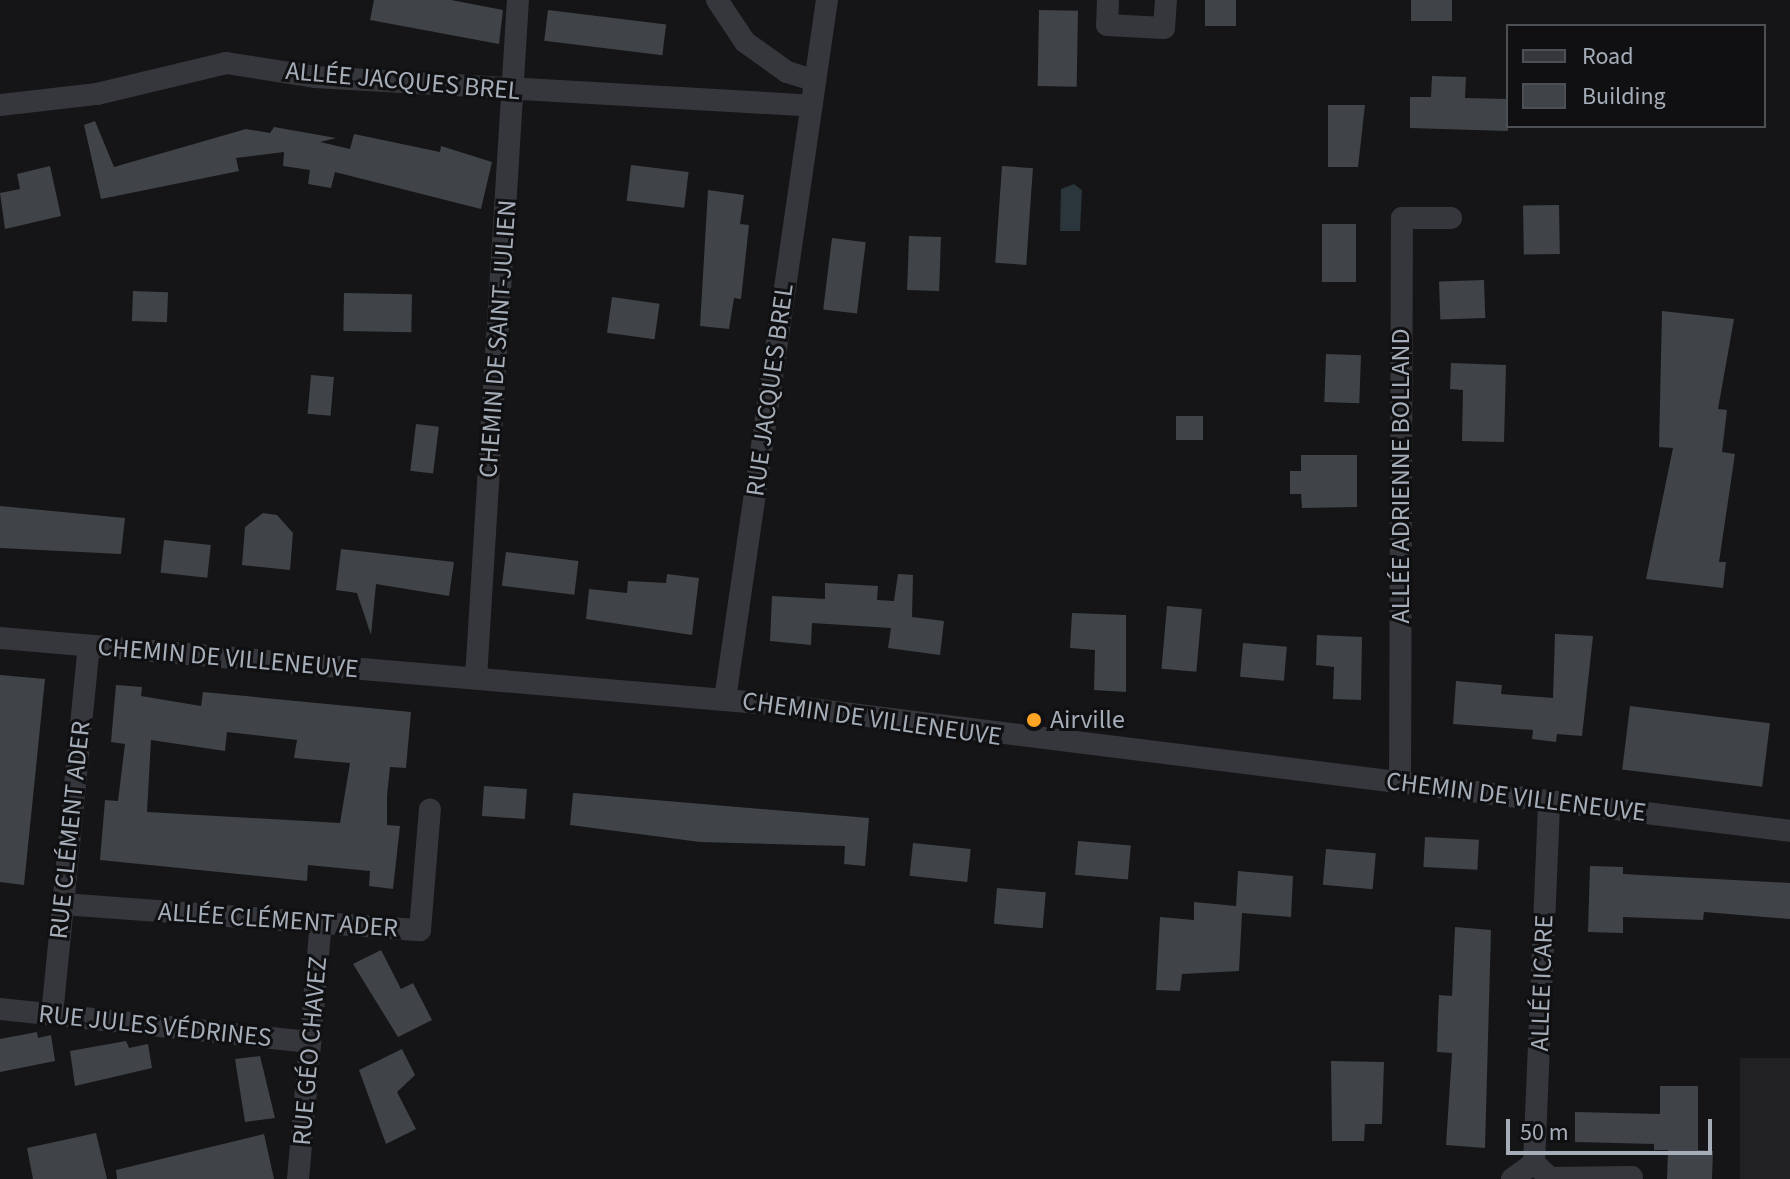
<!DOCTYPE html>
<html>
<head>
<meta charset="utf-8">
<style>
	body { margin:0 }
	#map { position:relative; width:1790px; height:1179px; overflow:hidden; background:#151517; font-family:"Source Sans 3",sans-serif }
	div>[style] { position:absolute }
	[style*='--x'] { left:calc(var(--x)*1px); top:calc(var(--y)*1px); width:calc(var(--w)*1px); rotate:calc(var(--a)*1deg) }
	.built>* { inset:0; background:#212124; transform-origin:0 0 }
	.water>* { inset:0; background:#2a353c }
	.building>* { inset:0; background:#404347; transform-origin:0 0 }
	.street>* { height:22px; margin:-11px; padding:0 11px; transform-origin:11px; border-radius:11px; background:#35373c }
	.dots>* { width:22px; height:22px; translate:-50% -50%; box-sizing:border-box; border:4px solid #101012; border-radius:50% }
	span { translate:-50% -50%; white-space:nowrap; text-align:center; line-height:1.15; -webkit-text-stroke:6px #101012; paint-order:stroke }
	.street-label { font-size:26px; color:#a5adb8 }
	.poi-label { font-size:26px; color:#a5adb8 }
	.left { translate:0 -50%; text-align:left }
	.legend { position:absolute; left:1506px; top:24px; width:260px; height:104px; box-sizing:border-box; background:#101012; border:2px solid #4c4f54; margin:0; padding:10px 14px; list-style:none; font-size:24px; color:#a5adb8 }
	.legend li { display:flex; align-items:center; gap:16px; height:40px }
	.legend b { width:40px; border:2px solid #4c4f54 }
	.scale { position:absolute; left:1506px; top:1119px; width:206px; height:36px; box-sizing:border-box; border:4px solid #a5adb8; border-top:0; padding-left:10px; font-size:24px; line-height:28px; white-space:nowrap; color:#a5adb8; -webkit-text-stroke:6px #101012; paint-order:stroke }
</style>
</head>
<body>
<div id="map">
	<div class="built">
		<div style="left:1790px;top:1058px;width:121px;height:50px;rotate:90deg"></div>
	</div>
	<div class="water">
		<div style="clip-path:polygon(1074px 184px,1082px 190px,1080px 231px,1060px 231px,1061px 189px)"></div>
	</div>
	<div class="building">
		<div style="clip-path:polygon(374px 0,451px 0,503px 10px,499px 44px,370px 20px)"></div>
		<div style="left:1205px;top:0;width:31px;height:26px"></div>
		<div style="left:1411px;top:0;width:41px;height:21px"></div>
		<div style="left:548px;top:10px;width:119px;height:31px;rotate:7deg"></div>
		<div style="left:1039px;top:10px;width:39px;height:76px;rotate:1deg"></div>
		<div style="clip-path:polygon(1432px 76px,1466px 77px,1465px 98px,1508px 99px,1508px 131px,1410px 128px,1410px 97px,1431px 97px)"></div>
		<div style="clip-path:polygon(1328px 105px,1365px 105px,1358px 167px,1328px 167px)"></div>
		<div style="clip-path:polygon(95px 121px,114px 167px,246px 129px,270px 133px,274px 127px,336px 138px,320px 142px,350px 149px,354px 134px,440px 152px,441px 146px,492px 162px,481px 209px,335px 172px,331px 188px,308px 184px,310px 170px,283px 166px,284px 152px,236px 158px,239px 171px,101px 199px,84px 125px)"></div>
		<div style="left:631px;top:165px;width:58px;height:36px;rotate:7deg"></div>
		<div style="clip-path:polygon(50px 166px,61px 216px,5px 229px,0 193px,20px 189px,17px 174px)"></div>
		<div style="left:1002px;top:166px;width:31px;height:97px;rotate:4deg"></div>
		<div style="clip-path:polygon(708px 190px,744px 195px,740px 224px,749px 225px,741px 299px,734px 298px,729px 329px,700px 326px)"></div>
		<div style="left:1559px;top:205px;width:49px;height:36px;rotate:89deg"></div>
		<div style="left:1322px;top:224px;width:34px;height:58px"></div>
		<div style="left:909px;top:236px;width:32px;height:54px;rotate:2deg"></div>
		<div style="left:832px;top:238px;width:34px;height:72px;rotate:7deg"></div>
		<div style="left:1484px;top:280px;width:38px;height:45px;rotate:88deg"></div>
		<div style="left:133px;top:291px;width:35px;height:30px;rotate:2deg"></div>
		<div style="left:344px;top:293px;width:68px;height:38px;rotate:1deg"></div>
		<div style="left:612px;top:297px;width:48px;height:36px;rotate:8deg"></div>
		<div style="clip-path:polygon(1662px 311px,1734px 319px,1718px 409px,1727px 410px,1722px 452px,1735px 454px,1719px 562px,1726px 562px,1723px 588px,1646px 579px,1673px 448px,1659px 447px)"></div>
		<div style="left:1326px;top:354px;width:35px;height:48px;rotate:2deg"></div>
		<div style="clip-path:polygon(1451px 363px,1506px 365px,1504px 442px,1462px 441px,1463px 390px,1450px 389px)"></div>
		<div style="left:311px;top:375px;width:23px;height:39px;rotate:5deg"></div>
		<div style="left:1176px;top:416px;width:27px;height:24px"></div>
		<div style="left:416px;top:424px;width:23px;height:47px;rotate:7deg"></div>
		<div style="clip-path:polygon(1301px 455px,1357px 455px,1357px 507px,1302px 508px,1301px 494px,1290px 494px,1290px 471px,1301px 471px)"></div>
		<div style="clip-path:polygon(0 506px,125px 518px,121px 554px,0 548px)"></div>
		<div style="clip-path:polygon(263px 513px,277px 515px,293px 533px,290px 570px,242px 565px,245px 527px)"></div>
		<div style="left:164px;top:540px;width:47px;height:33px;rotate:6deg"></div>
		<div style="clip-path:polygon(341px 549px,454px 562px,449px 596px,376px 584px,371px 635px,357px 593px,336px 590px)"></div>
		<div style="left:506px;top:552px;width:73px;height:34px;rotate:7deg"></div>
		<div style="clip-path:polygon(667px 574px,699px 578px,692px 635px,586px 619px,589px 589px,627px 593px,628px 581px,666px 583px)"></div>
		<div style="clip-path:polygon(898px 574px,913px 575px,912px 617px,944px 621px,940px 655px,888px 648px,891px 628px,812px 623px,811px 645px,770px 641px,772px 596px,825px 599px,825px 583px,878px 586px,877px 600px,894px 601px)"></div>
		<div style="left:1167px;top:606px;width:35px;height:63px;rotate:5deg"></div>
		<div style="clip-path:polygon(1072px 613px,1126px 615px,1126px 692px,1094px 690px,1095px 650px,1070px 648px)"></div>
		<div style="clip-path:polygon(1555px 634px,1593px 636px,1582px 736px,1557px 734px,1556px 742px,1532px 739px,1533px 730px,1453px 724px,1456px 681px,1502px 685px,1501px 694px,1553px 698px)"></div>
		<div style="clip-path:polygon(1317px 635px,1362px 637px,1361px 700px,1333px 699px,1334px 667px,1316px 665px)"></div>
		<div style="left:1243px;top:643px;width:44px;height:34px;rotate:5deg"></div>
		<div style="clip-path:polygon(0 675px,45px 679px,24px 885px,0 882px)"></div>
		<div style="clip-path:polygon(evenodd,116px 685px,142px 687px,141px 696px,201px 706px,203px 692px,411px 712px,406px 768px,390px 767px,387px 796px,387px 825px,400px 826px,393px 889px,369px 886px,370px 871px,308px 865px,307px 881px,100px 860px,105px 800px,118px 801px,125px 744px,111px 742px,116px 685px,227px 732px,297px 740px,294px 758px,350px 763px,340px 823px,147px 812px,151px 740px,225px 751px,227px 732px)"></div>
		<div style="left:1630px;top:706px;width:141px;height:64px;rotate:7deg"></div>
		<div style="left:484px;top:786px;width:43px;height:30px;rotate:4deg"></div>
		<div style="clip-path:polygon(573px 793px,869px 818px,865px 866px,844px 864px,845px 846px,700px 842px,570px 825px)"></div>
		<div style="left:1425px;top:837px;width:54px;height:30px;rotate:3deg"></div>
		<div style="left:1078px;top:841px;width:53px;height:34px;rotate:5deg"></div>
		<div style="left:913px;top:843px;width:58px;height:33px;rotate:6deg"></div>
		<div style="left:1326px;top:849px;width:50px;height:36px;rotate:5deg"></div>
		<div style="clip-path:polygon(1590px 866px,1623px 867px,1623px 874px,1790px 883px,1790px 919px,1704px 912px,1703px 920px,1623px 917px,1623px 933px,1588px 932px)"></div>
		<div style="clip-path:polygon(1238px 871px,1293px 876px,1291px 917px,1242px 913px,1239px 971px,1182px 974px,1180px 991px,1156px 990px,1160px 917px,1194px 920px,1194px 902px,1236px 906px)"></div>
		<div style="left:997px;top:888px;width:49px;height:36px;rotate:5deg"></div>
		<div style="clip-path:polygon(1455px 927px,1491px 930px,1485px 1148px,1446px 1145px,1452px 1053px,1437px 1052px,1438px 1019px,1439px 995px,1452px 996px)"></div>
		<div style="clip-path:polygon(381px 950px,401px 989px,413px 983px,432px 1020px,398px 1037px,353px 964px)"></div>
		<div style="clip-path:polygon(37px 1032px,38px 1038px,51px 1035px,55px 1061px,0 1072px,0 1039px)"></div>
		<div style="clip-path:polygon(126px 1041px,129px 1048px,148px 1044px,152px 1068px,75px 1086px,70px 1051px)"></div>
		<div style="clip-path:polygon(402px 1049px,415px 1075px,397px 1092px,416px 1129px,386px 1144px,359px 1070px)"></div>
		<div style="clip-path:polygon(260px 1056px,275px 1118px,245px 1122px,235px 1059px)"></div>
		<div style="clip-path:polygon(1331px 1061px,1384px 1062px,1382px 1124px,1365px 1124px,1364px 1141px,1332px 1141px)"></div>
		<div style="clip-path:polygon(1660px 1086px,1698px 1086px,1698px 1150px,1713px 1151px,1712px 1179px,1667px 1179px,1668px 1150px,1654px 1150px,1654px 1144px,1575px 1142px,1575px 1112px,1660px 1114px)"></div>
		<div style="clip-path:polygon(96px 1133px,107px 1179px,33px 1179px,27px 1148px)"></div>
		<div style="clip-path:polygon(264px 1134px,274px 1179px,117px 1179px,116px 1170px)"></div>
	</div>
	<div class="street">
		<div style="--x:717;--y:0;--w:50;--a:56.3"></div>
		<div style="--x:745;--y:42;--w:52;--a:35.5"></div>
		<div style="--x:787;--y:72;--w:28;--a:17"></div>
		<div style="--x:1108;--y:0;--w:25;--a:92"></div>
		<div style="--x:1107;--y:25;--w:57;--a:3"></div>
		<div style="--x:1164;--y:28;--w:28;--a:-86"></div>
		<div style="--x:0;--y:105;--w:98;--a:-6.5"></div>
		<div style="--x:97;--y:94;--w:133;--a:-13.5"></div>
		<div style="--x:226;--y:63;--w:90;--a:8.9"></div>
		<div style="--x:315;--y:77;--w:497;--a:3.3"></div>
		<div style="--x:0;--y:638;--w:774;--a:4.89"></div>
		<div style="--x:771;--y:704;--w:1027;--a:7.1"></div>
		<div style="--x:476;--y:678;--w:679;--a:-86.46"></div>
		<div style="--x:725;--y:699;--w:706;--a:-81.7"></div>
		<div style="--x:1400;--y:781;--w:563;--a:-89.8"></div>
		<div style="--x:1402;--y:218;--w:49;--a:0"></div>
		<div style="--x:63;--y:904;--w:358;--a:4.2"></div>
		<div style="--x:420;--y:930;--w:121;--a:-85.3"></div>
		<div style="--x:0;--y:1009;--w:312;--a:6.1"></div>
		<div style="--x:52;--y:1015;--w:371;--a:-84.3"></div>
		<div style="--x:1534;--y:1163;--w:22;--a:43"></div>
		<div style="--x:1550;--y:1178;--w:82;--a:-0.7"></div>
		<div style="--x:298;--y:1179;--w:257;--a:-84.9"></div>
		<div style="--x:1512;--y:1179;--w:27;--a:-36"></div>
		<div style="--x:1534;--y:1163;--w:361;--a:-87.6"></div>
	</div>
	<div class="dots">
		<div style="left:1034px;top:720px;background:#ffa424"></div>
	</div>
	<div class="street-label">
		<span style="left:403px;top:81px;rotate:5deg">ALLÉE JACQUES BREL</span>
		<span style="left:498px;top:339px;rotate:-86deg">CHEMIN DE SAINT-JULIEN</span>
		<span style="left:770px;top:390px;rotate:-82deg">RUE JACQUES BREL</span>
		<span style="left:1401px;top:476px;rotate:-90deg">ALLÉE ADRIENNE BOLLAND</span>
		<span style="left:228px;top:658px;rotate:5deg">CHEMIN DE VILLENEUVE</span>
		<span style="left:872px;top:719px;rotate:8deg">CHEMIN DE VILLENEUVE</span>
		<span style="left:1516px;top:797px;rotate:7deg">CHEMIN DE VILLENEUVE</span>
		<span style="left:70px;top:830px;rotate:-84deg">RUE CLÉMENT ADER</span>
		<span style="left:278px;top:920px;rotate:4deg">ALLÉE CLÉMENT ADER</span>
		<span style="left:1542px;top:983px;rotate:-88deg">ALLÉE ICARE</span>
		<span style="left:155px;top:1026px;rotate:6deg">RUE JULES VÉDRINES</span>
		<span style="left:310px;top:1051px;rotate:-85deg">RUE GÉO CHAVEZ</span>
	</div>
	<div class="poi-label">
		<span class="left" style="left:1050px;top:720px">Airville</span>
	</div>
	<ul class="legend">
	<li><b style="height:10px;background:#35373c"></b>Road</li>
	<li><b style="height:22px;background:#404347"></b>Building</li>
	</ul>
	<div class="scale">50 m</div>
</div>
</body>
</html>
